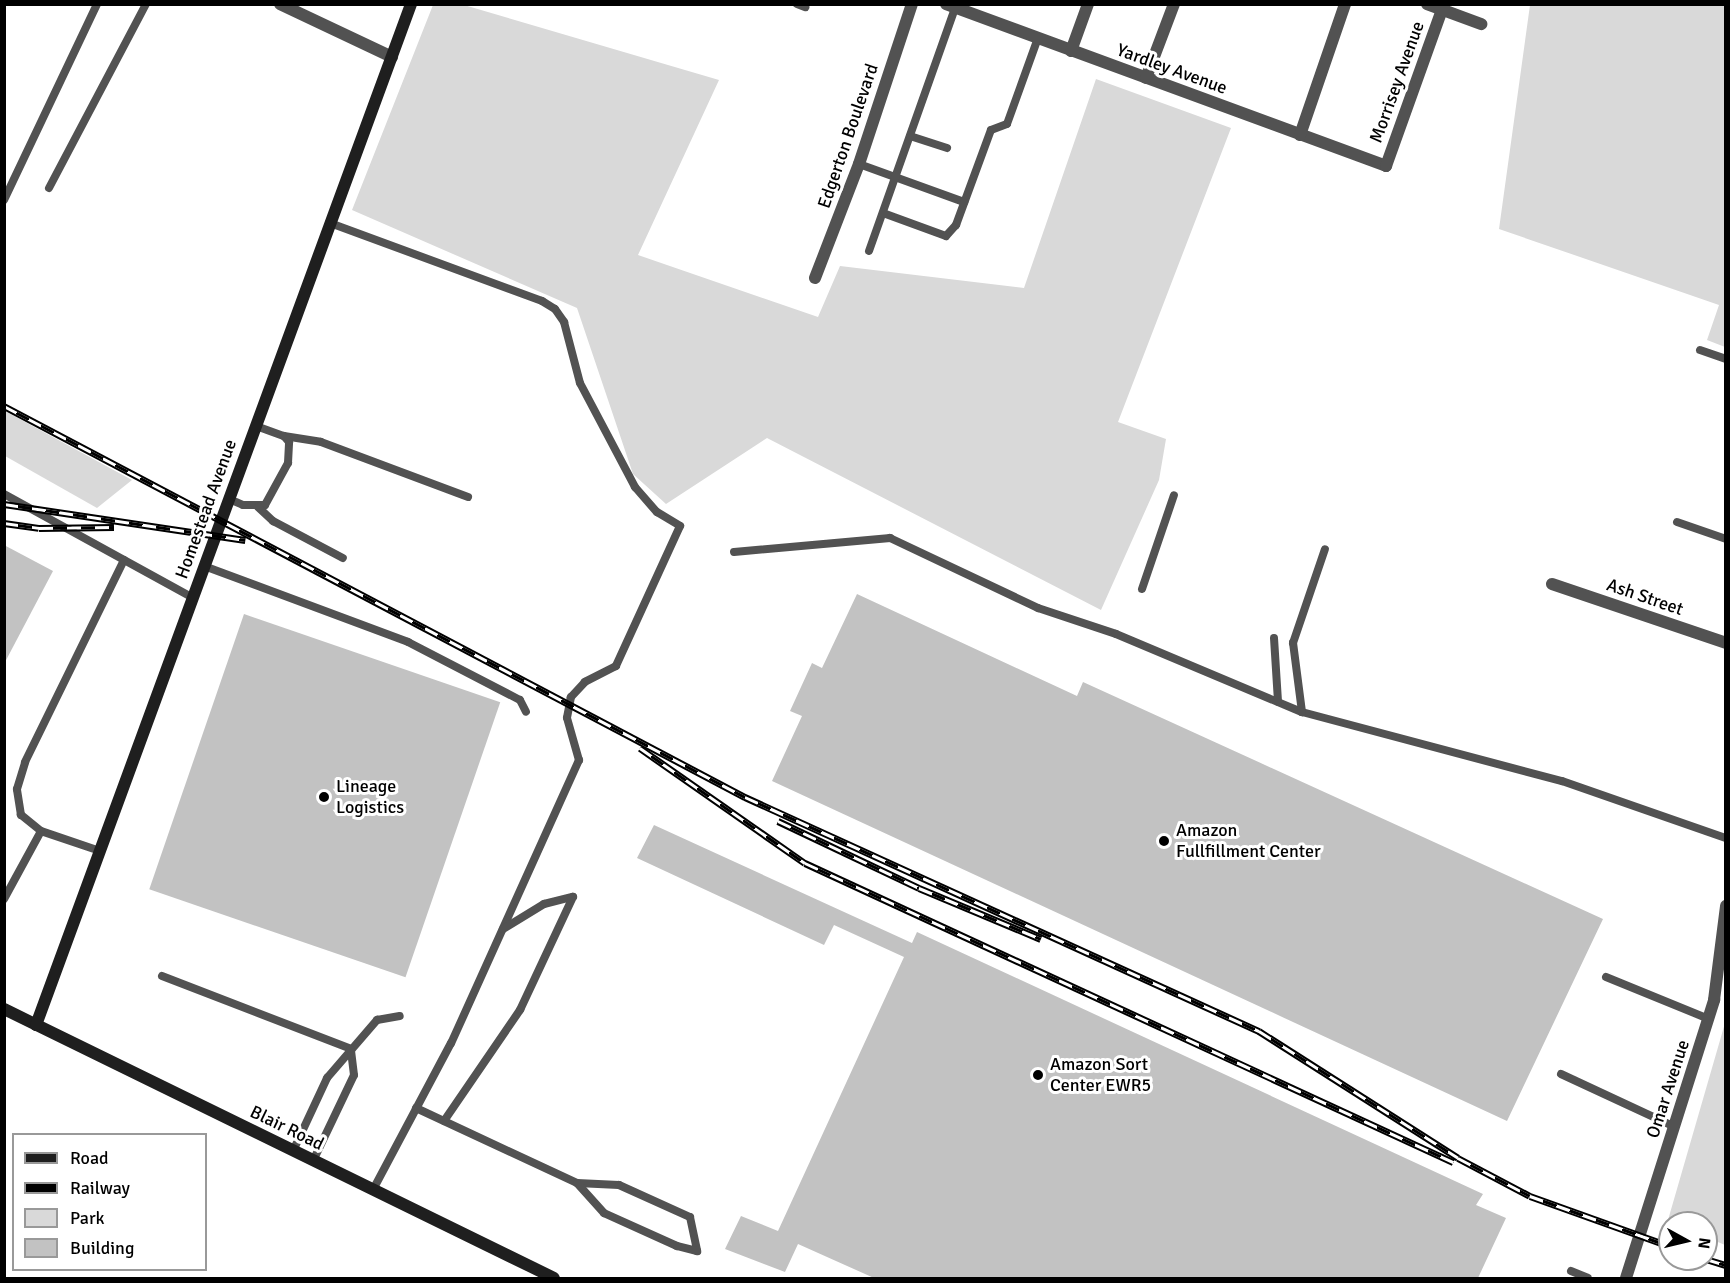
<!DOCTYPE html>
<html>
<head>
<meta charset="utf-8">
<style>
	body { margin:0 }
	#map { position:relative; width:1730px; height:1283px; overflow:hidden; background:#fff; font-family:Signika,sans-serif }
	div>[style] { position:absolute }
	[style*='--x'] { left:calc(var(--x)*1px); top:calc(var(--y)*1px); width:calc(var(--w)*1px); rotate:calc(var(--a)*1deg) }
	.green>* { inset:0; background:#d9d9d9 }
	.building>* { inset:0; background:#c2c2c2; transform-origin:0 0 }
	.lane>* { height:8px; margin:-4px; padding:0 4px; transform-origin:4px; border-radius:4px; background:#525252 }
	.street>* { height:12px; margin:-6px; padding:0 6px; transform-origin:6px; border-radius:6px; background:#525252 }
	.secondary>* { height:12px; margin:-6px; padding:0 6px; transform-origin:6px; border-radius:6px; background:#1f1f1f }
	.rail>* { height:7px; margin-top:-3.5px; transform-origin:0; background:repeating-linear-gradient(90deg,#fff 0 14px,#000 0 28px); box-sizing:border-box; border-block:2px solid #000 }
	.dots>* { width:16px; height:16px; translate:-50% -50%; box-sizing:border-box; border:3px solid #fff; border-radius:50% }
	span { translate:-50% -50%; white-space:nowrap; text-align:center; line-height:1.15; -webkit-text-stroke:6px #fff; paint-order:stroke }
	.street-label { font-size:18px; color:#000 }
	.poi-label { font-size:18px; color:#000 }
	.left { translate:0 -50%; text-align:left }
	.frame { position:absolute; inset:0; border:6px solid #000; pointer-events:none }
	.legend { position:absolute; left:12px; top:1133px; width:195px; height:138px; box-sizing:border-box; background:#fff; border:2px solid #999; margin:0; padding:8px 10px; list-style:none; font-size:18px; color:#000 }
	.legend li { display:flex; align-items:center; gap:12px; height:30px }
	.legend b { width:30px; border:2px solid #999 }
	.north { position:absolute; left:1658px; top:1211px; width:60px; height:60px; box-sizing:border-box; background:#fff; border:2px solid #999; border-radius:50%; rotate:98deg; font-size:16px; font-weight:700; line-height:24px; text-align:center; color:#000 }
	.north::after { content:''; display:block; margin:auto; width:21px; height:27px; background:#000; clip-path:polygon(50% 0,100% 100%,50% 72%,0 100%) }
</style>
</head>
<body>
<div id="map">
	<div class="green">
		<div style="clip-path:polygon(433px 5px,464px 5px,719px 80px,638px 255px,818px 317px,840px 266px,1024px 288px,1096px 79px,1231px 128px,1118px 422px,1166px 439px,1159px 480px,1101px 610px,767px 438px,666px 504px,633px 474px,577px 308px,352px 210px)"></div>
		<div style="clip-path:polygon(1530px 5px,1725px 5px,1725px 347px,1707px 340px,1719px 305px,1499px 229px)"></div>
		<div style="clip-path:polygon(4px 412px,5px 411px,132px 480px,97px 508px,5px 456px)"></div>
		<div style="clip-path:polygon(1725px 1023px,1725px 1245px,1706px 1237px,1706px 1223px,1668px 1220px)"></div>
	</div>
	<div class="building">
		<div style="clip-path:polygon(4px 545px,53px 571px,4px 664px)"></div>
		<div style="clip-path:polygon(857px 594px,1077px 696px,1083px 682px,1603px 919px,1507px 1121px,772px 781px,802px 716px,790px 711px,812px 663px,822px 668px)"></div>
		<div style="left:244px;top:614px;width:271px;height:291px;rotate:19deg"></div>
		<div style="clip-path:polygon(654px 825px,912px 943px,917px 932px,1483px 1194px,1476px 1205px,1506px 1218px,1478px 1278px,874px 1278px,798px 1244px,785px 1272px,725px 1249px,741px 1216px,778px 1231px,904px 957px,834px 925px,824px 945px,637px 858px)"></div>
	</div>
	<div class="lane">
		<div style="--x:797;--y:4;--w:9;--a:21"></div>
		<div style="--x:910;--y:136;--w:39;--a:18"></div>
		<div style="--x:859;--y:164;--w:112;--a:19.9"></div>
		<div style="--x:49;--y:188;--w:208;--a:-62.2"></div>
		<div style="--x:4;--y:200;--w:217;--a:-64.6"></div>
		<div style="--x:883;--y:213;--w:67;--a:20.1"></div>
		<div style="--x:946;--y:236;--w:15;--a:-48"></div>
		<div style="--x:956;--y:225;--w:101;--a:-69.8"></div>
		<div style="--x:991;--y:130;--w:17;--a:-21"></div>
		<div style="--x:1007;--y:124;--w:91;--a:-70.2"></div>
		<div style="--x:330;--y:223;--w:226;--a:20.2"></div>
		<div style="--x:542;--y:301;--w:15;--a:32"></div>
		<div style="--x:555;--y:309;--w:16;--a:55"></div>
		<div style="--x:564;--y:322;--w:63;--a:75.3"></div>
		<div style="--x:580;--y:383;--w:118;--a:62.1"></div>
		<div style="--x:635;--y:487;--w:33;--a:49"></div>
		<div style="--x:657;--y:512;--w:27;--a:31"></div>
		<div style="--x:680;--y:526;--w:154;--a:114.6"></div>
		<div style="--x:616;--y:666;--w:35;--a:153"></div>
		<div style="--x:585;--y:682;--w:21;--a:133"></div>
		<div style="--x:571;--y:697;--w:21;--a:101"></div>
		<div style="--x:567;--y:718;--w:44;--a:74.1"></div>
		<div style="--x:579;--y:760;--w:311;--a:114.3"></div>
		<div style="--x:451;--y:1043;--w:166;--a:118"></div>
		<div style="--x:869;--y:251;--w:258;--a:-70.5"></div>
		<div style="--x:1700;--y:350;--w:28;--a:19"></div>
		<div style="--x:256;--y:426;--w:30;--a:20"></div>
		<div style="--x:284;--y:436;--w:37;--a:9"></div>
		<div style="--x:321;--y:442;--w:157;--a:20.5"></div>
		<div style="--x:4;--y:494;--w:216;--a:28.8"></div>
		<div style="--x:229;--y:499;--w:15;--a:23"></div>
		<div style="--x:243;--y:505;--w:22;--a:0"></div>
		<div style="--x:265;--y:505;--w:48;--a:-61.3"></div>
		<div style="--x:288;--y:463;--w:21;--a:-87"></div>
		<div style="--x:289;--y:442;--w:8;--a:-130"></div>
		<div style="--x:258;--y:507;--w:21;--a:43"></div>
		<div style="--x:273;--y:521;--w:79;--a:27.9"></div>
		<div style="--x:1677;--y:522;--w:52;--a:19.1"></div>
		<div style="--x:734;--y:552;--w:157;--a:-5.1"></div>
		<div style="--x:890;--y:538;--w:164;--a:25.3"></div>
		<div style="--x:1038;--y:608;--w:82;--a:18.4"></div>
		<div style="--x:1116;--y:634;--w:202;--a:22.8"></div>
		<div style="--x:1302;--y:712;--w:269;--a:14.9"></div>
		<div style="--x:1562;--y:781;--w:174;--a:19.2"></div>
		<div style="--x:204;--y:566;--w:218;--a:20.4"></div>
		<div style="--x:408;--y:642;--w:126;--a:27.4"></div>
		<div style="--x:520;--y:700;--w:13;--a:63"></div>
		<div style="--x:1142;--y:589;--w:99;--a:-71.2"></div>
		<div style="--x:1274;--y:638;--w:64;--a:86.4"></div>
		<div style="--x:1302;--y:712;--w:70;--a:-97.4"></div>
		<div style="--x:1293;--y:643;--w:99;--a:-71.2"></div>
		<div style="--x:100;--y:851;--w:62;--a:-161.3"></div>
		<div style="--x:41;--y:831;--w:26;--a:-141"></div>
		<div style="--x:21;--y:815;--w:26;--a:-99"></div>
		<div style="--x:17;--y:789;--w:28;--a:-73"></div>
		<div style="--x:25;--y:762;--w:225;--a:-63.9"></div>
		<div style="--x:4;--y:899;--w:77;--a:-61.4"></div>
		<div style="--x:503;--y:929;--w:48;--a:-31.4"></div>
		<div style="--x:544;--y:904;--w:30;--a:-14"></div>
		<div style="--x:162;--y:976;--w:203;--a:21.1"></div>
		<div style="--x:1606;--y:977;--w:111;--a:22.2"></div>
		<div style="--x:1561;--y:1074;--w:126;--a:24.9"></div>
		<div style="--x:416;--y:1108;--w:178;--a:25"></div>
		<div style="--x:577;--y:1183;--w:42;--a:2.7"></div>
		<div style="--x:619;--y:1185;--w:78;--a:24.3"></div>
		<div style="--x:690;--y:1217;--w:35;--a:78"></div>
		<div style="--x:697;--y:1251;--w:21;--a:-166"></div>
		<div style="--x:677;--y:1246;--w:80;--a:-155.7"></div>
		<div style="--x:604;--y:1213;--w:40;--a:-132"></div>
		<div style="--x:444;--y:1121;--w:135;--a:-55.6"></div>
		<div style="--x:520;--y:1010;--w:125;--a:-64.9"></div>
		<div style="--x:293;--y:1151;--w:81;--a:-65"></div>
		<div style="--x:327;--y:1078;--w:77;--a:-49.2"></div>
		<div style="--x:377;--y:1020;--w:23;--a:-10"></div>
		<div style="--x:313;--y:1161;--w:95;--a:-64.5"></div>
		<div style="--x:354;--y:1075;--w:26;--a:-97"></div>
		<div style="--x:1571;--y:1271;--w:18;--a:22"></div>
	</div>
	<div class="street">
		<div style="--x:280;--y:4;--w:124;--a:25.3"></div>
		<div style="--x:946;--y:4;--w:469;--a:20.2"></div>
		<div style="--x:1386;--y:166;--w:166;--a:-70.3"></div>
		<div style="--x:1427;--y:4;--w:58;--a:20.3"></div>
		<div style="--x:1071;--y:51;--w:50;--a:-70.1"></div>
		<div style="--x:1146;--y:78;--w:79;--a:-69.3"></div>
		<div style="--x:1300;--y:135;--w:139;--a:-71"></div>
		<div style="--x:815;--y:278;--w:122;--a:-68.9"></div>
		<div style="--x:859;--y:164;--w:169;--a:-71.7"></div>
		<div style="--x:1552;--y:584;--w:184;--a:18.7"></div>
		<div style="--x:1626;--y:1278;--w:292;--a:-72.4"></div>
		<div style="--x:1714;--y:1000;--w:95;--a:-82.7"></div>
	</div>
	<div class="secondary">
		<div style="--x:4;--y:1009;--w:612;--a:26.06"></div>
		<div style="--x:36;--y:1025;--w:1088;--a:-69.83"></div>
	</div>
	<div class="rail">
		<div style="--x:4;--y:406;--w:838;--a:27.82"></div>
		<div style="--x:745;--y:797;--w:565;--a:24.48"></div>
		<div style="--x:1259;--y:1031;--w:236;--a:32.5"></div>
		<div style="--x:1458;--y:1158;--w:81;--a:27.8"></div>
		<div style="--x:1530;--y:1196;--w:149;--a:19.7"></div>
		<div style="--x:4;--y:504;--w:244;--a:8.5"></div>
		<div style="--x:4;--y:523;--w:35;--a:8"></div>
		<div style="--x:39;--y:528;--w:75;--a:-0.8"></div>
		<div style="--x:640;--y:748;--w:201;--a:34.9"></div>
		<div style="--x:805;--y:863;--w:714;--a:24.77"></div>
		<div style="--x:778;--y:821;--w:156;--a:25.4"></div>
		<div style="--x:919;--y:888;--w:132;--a:22.7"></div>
		<div style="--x:1706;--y:1259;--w:21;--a:17"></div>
	</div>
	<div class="dots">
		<div style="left:324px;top:797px;background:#000"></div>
		<div style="left:1164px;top:841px;background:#000"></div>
		<div style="left:1038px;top:1075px;background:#000"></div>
	</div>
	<div class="street-label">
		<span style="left:1172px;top:69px;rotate:20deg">Yardley Avenue</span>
		<span style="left:1397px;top:82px;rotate:-70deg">Morrisey Avenue</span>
		<span style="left:848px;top:136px;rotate:-71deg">Edgerton Boulevard</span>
		<span style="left:206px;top:509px;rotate:-70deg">Homestead Avenue</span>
		<span style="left:1645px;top:597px;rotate:19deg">Ash Street</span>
		<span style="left:1668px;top:1089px;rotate:-72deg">Omar Avenue</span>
		<span style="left:287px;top:1128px;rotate:26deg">Blair Road</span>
	</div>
	<div class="poi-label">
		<span class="left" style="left:336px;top:797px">Lineage<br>Logistics</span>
		<span class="left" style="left:1176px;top:841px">Amazon<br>Fullfillment Center</span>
		<span class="left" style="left:1050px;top:1075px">Amazon Sort<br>Center EWR5</span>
	</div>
	<div class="frame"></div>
	<ul class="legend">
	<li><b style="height:8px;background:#1f1f1f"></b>Road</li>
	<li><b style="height:8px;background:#000"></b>Railway</li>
	<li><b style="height:16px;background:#d9d9d9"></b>Park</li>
	<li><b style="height:16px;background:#c2c2c2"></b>Building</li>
	</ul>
	<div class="north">N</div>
</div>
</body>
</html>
